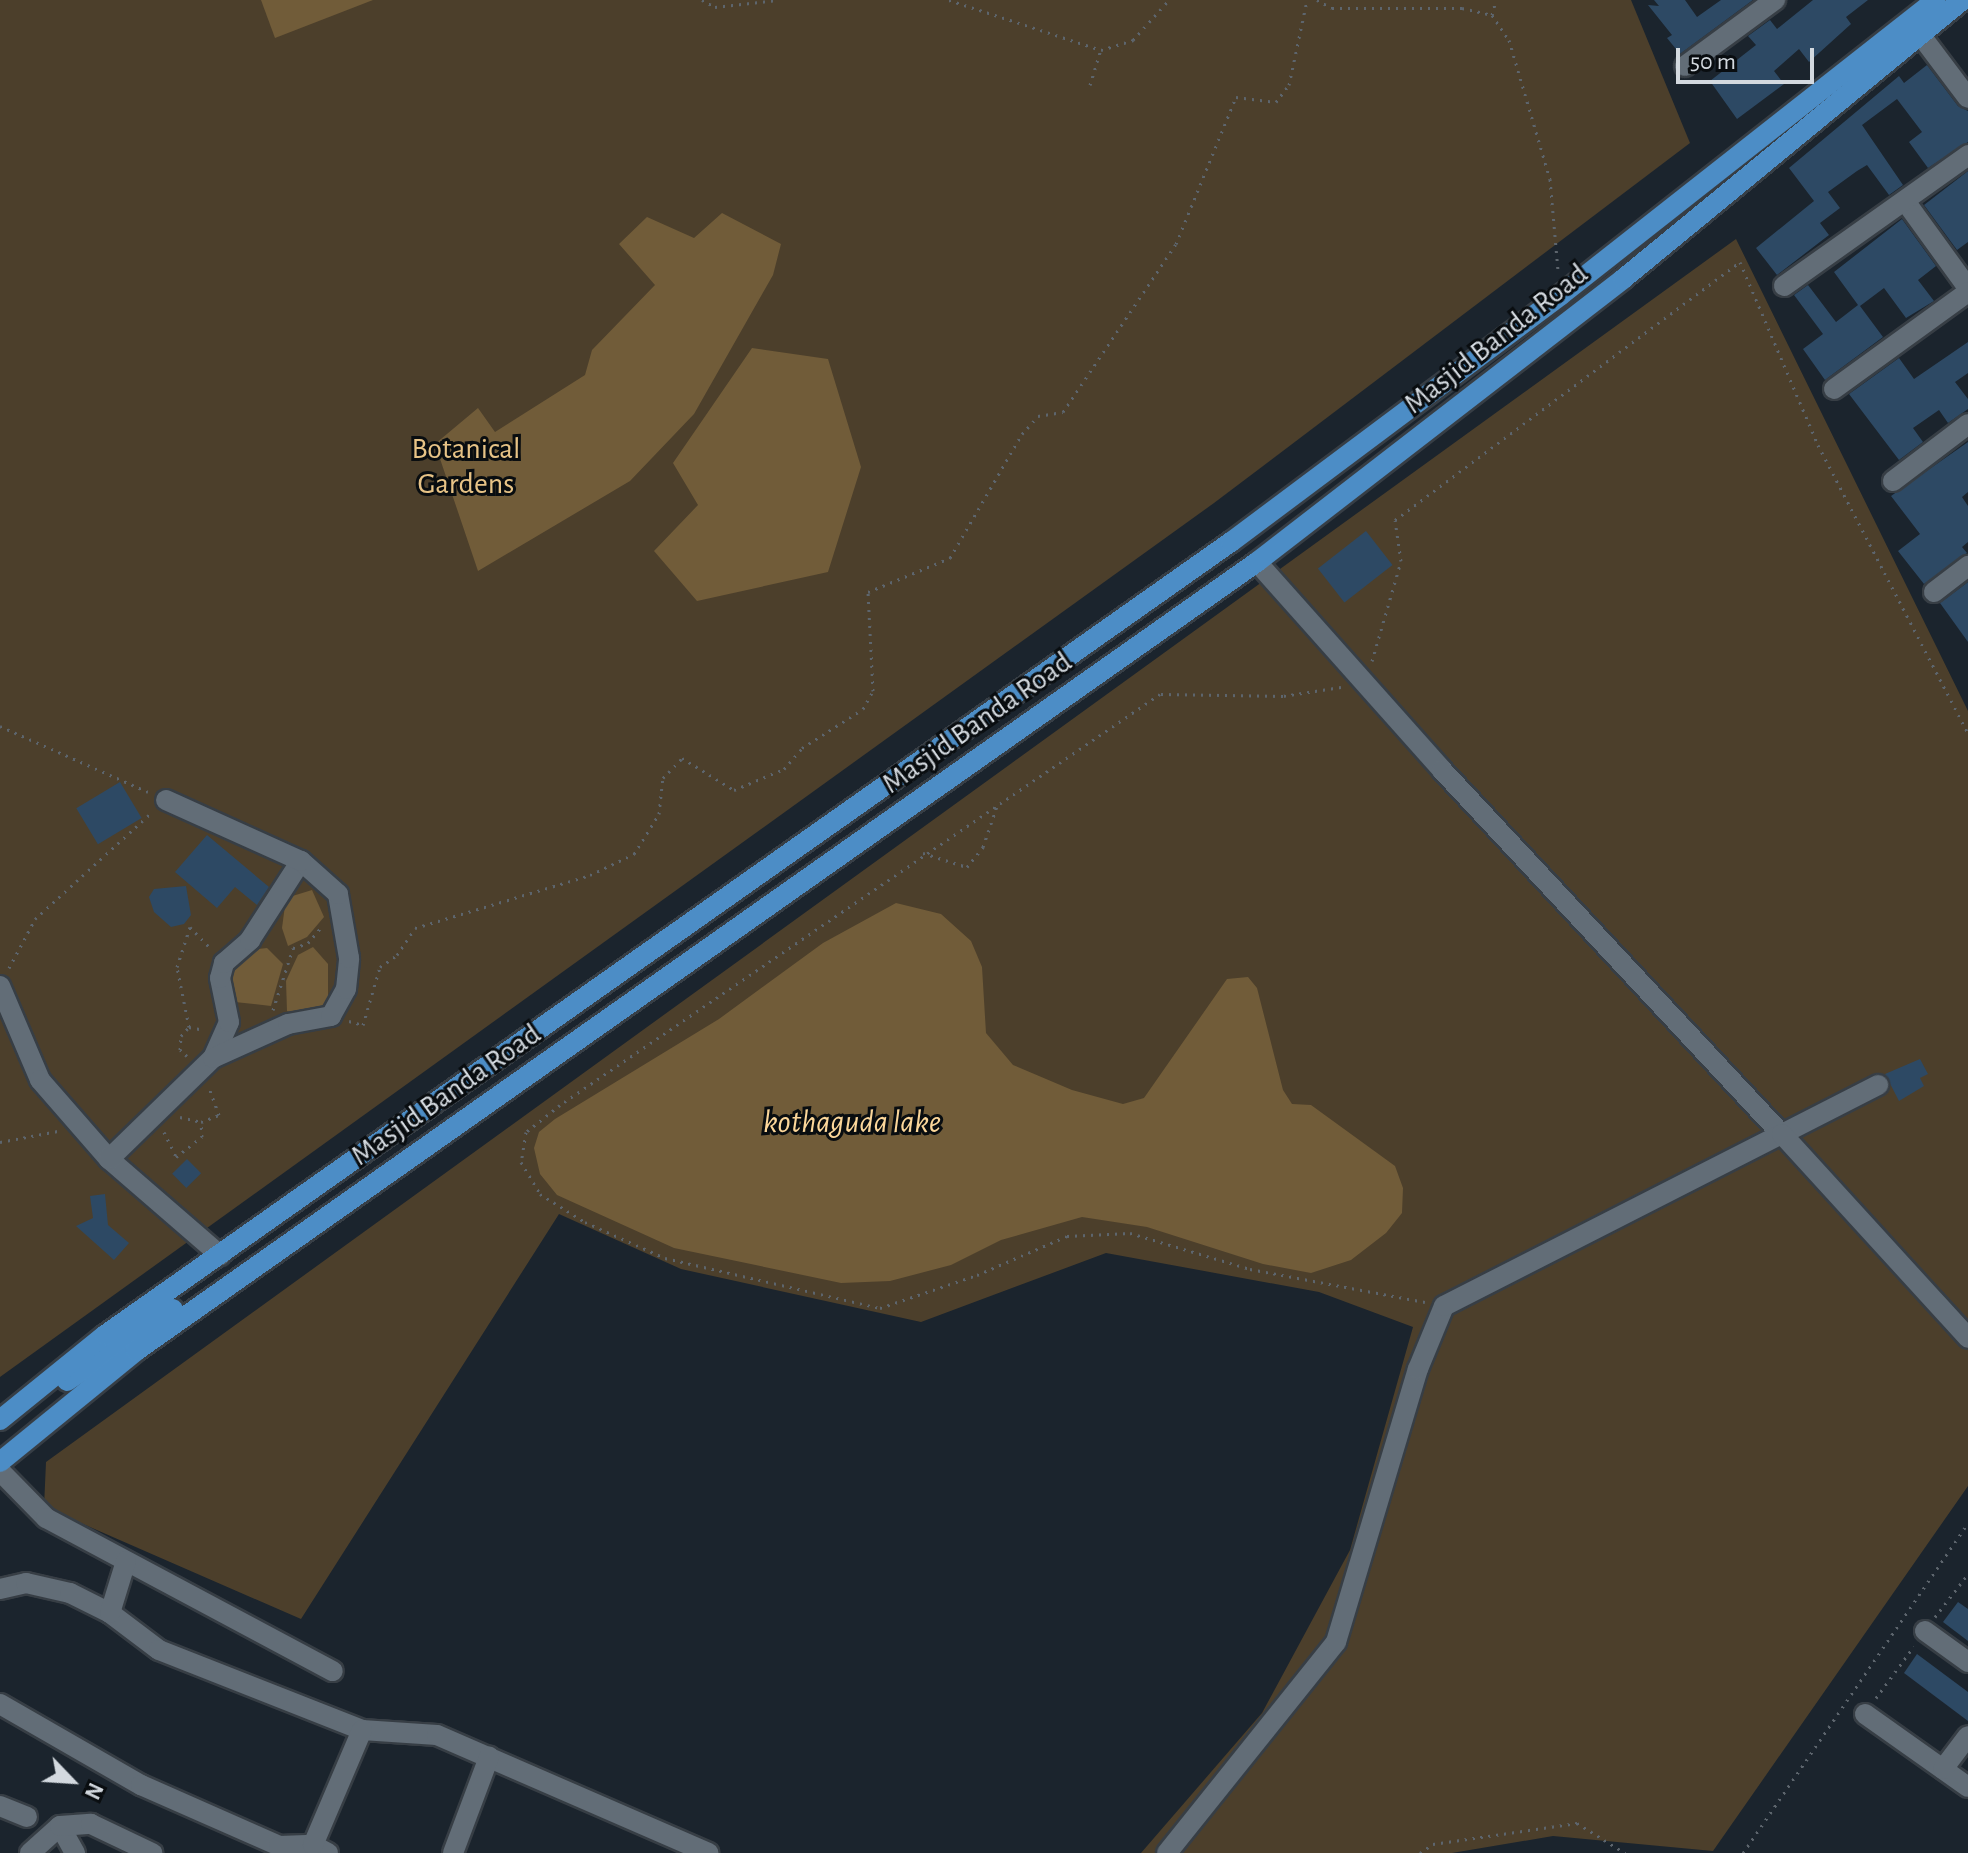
<!DOCTYPE html>
<html>
<head>
<meta charset="utf-8">
<style>
	body { margin:0 }
	#map { position:relative; width:1968px; height:1853px; overflow:hidden; background:#1b242d; font-family:"Alegreya Sans",sans-serif }
	div>[style] { position:absolute }
	[style*='--x'] { left:calc(var(--x)*1px); top:calc(var(--y)*1px); width:calc(var(--w)*1px); rotate:calc(var(--a)*1deg) }
	.green>* { inset:0; background:#4c3f2b }
	.water>* { inset:0; background:#715c39 }
	.building>* { inset:0; background:#2d4964; transform-origin:0 0 }
	.path>* { height:3px; margin-top:-1.5px; transform-origin:0; background:repeating-linear-gradient(90deg,#5d656d 0 2px,transparent 0 8px) }
	.roads { filter:drop-shadow(2px 0 #373e45) drop-shadow(-2px 0 #373e45) drop-shadow(0 2px #373e45) drop-shadow(0 -2px #373e45) }
	.minor>* { height:20px; margin:-10px; padding:0 10px; transform-origin:10px; border-radius:10px; background:#626d77 }
	.major>* { height:20px; margin:-10px; padding:0 10px; transform-origin:10px; border-radius:10px; background:#4c8dc6 }
	span { translate:-50% -50%; white-space:nowrap; text-align:center; line-height:1.15; -webkit-text-stroke:6px #090d10; paint-order:stroke }
	.street-label { font-size:30px; color:#d3d9df }
	.park-label { font-size:30px; color:#e7c386 }
	.water-label { font-size:32px; color:#fcd79a; font-style:italic }
	.north { position:absolute; left:32px; top:1741px; width:80px; height:80px; -webkit-text-stroke:6px #090d10; paint-order:stroke; rotate:115deg; font-size:22px; font-weight:700; line-height:32px; text-align:center; color:#d3d9df }
	.north::after { content:''; display:block; margin:auto; width:28px; height:36px; background:#d3d9df; clip-path:polygon(50% 0,100% 100%,50% 72%,0 100%) }
	.scale { position:absolute; left:1676px; top:48px; width:138px; height:36px; box-sizing:border-box; border:4px solid #d3d9df; border-top:0; padding-left:10px; font-size:24px; line-height:28px; white-space:nowrap; color:#d3d9df; -webkit-text-stroke:6px #090d10; paint-order:stroke }
</style>
</head>
<body>
<div id="map">
	<div class="green">
		<div style="clip-path:polygon(0 0,1631px 0,1690px 143px,1214px 503px,0 1377px)"></div>
		<div style="clip-path:polygon(1736px 239px,1968px 711px,1968px 1486px,1713px 1851px,1553px 1836px,1452px 1853px,1141px 1853px,1262px 1713px,1350px 1550px,1413px 1327px,1319px 1292px,1106px 1253px,921px 1322px,681px 1269px,559px 1214px,301px 1619px,44px 1507px,46px 1462px)"></div>
	</div>
	<div class="water">
		<div style="clip-path:polygon(261px 0,373px 0,275px 38px)"></div>
		<div style="clip-path:polygon(722px 213px,781px 244px,773px 275px,694px 414px,630px 481px,478px 571px,435px 444px,478px 408px,495px 432px,585px 375px,592px 350px,655px 285px,619px 244px,647px 217px,694px 238px)"></div>
		<div style="clip-path:polygon(752px 348px,828px 359px,861px 467px,828px 572px,697px 601px,654px 551px,698px 505px,673px 463px)"></div>
		<div style="clip-path:polygon(312px 890px,324px 917px,307px 937px,288px 946px,282px 928px,286px 898px)"></div>
		<div style="clip-path:polygon(896px 903px,941px 914px,971px 941px,982px 967px,986px 1033px,1013px 1065px,1072px 1090px,1123px 1104px,1144px 1098px,1227px 979px,1248px 977px,1257px 988px,1283px 1090px,1292px 1104px,1311px 1105px,1395px 1166px,1403px 1188px,1402px 1213px,1386px 1233px,1351px 1260px,1311px 1273px,1263px 1264px,1147px 1227px,1082px 1217px,1001px 1240px,951px 1265px,890px 1281px,841px 1283px,674px 1248px,557px 1195px,540px 1174px,534px 1148px,539px 1132px,555px 1119px,719px 1019px,823px 943px)"></div>
		<div style="clip-path:polygon(313px 947px,328px 964px,328px 1008px,307px 1018px,287px 1011px,286px 981px,298px 955px)"></div>
		<div style="clip-path:polygon(267px 948px,283px 964px,271px 1006px,235px 1002px,229px 971px,250px 950px)"></div>
	</div>
	<div class="building">
		<div style="clip-path:polygon(1654px 0,1685px 0,1697px 17px,1721px 0,1753px 0,1680px 54px,1667px 38px,1672px 35px,1648px 5px,1659px 6px)"></div>
		<div style="clip-path:polygon(1813px 0,1868px 0,1846px 17px,1851px 24px,1809px 62px,1799px 49px,1774px 71px,1784px 84px,1737px 119px,1710px 81px,1756px 45px,1748px 36px,1770px 20px,1777px 29px)"></div>
		<div style="clip-path:polygon(1927px 65px,1958px 106px,1968px 111px,1968px 142px,1928px 168px,1909px 142px,1922px 132px,1897px 99px,1862px 125px,1903px 185px,1889px 195px,1867px 165px,1857px 171px,1828px 192px,1840px 208px,1820px 223px,1829px 235px,1777px 275px,1756px 248px,1814px 201px,1789px 168px,1899px 76px,1904px 83px)"></div>
		<div style="clip-path:polygon(1968px 171px,1968px 242px,1957px 250px,1924px 205px)"></div>
		<div style="clip-path:polygon(1902px 219px,1936px 266px,1918px 280px,1934px 301px,1906px 318px,1884px 288px,1860px 306px,1883px 337px,1825px 380px,1803px 349px,1823px 334px,1794px 295px,1808px 285px,1836px 322px,1858px 305px,1834px 272px)"></div>
		<div style="clip-path:polygon(1968px 342px,1968px 373px,1955px 382px,1968px 399px,1968px 409px,1948px 423px,1939px 410px,1913px 428px,1923px 442px,1899px 460px,1849px 394px,1899px 358px,1914px 379px)"></div>
		<div style="clip-path:polygon(1968px 442px,1968px 492px,1962px 497px,1968px 506px,1968px 542px,1962px 547px,1967px 553px,1924px 584px,1898px 551px,1920px 534px,1891px 496px)"></div>
		<div style="left:1366px;top:531px;width:43px;height:61px;rotate:52deg"></div>
		<div style="clip-path:polygon(1968px 582px,1968px 642px,1940px 603px)"></div>
		<div style="left:120px;top:782px;width:42px;height:51px;rotate:59deg"></div>
		<div style="clip-path:polygon(207px 835px,269px 887px,257px 905px,235px 887px,217px 908px,175px 872px)"></div>
		<div style="clip-path:polygon(186px 886px,191px 915px,184px 924px,171px 927px,154px 912px,149px 897px,154px 889px)"></div>
		<div style="clip-path:polygon(1920px 1059px,1928px 1074px,1920px 1078px,1924px 1086px,1899px 1101px,1885px 1074px)"></div>
		<div style="left:187px;top:1159px;width:20px;height:21px;rotate:45deg"></div>
		<div style="clip-path:polygon(105px 1194px,108px 1225px,129px 1243px,114px 1260px,76px 1226px,93px 1218px,90px 1196px)"></div>
		<div style="clip-path:polygon(1958px 1602px,1968px 1609px,1968px 1641px,1943px 1622px)"></div>
		<div style="clip-path:polygon(1917px 1654px,1968px 1692px,1968px 1721px,1904px 1673px)"></div>
	</div>
	<div class="path">
		<div style="--x:702;--y:0;--w:15;--a:28"></div>
		<div style="--x:715;--y:7;--w:63;--a:-6.3"></div>
		<div style="--x:949;--y:0;--w:160;--a:18.2"></div>
		<div style="--x:1101;--y:50;--w:34;--a:-17"></div>
		<div style="--x:1133;--y:40;--w:54;--a:-48"></div>
		<div style="--x:1317;--y:0;--w:17;--a:28"></div>
		<div style="--x:1332;--y:8;--w:130;--a:0"></div>
		<div style="--x:1462;--y:8;--w:31;--a:13"></div>
		<div style="--x:1492;--y:15;--w:30;--a:56"></div>
		<div style="--x:1509;--y:40;--w:145;--a:73.6"></div>
		<div style="--x:1550;--y:179;--w:92;--a:85"></div>
		<div style="--x:1492;--y:15;--w:16;--a:-75"></div>
		<div style="--x:1090;--y:85;--w:37;--a:-73"></div>
		<div style="--x:1372;--y:661;--w:104;--a:-73.8"></div>
		<div style="--x:1401;--y:561;--w:41;--a:-98.3"></div>
		<div style="--x:1395;--y:520;--w:431;--a:-36.8"></div>
		<div style="--x:1740;--y:262;--w:199;--a:66.9"></div>
		<div style="--x:1818;--y:445;--w:325;--a:62.5"></div>
		<div style="--x:1341;--y:687;--w:59;--a:171.2"></div>
		<div style="--x:1283;--y:696;--w:123;--a:-179.1"></div>
		<div style="--x:1160;--y:694;--w:727;--a:145.59"></div>
		<div style="--x:560;--y:1105;--w:43;--a:141.5"></div>
		<div style="--x:526;--y:1132;--w:30;--a:99"></div>
		<div style="--x:521;--y:1162;--w:37;--a:59"></div>
		<div style="--x:540;--y:1194;--w:53;--a:31.9"></div>
		<div style="--x:585;--y:1222;--w:88;--a:24.2"></div>
		<div style="--x:665;--y:1258;--w:221;--a:13.1"></div>
		<div style="--x:880;--y:1308;--w:102;--a:-18.8"></div>
		<div style="--x:977;--y:1275;--w:98;--a:-23.4"></div>
		<div style="--x:1067;--y:1236;--w:63;--a:-2.7"></div>
		<div style="--x:1130;--y:1233;--w:125;--a:16.7"></div>
		<div style="--x:1250;--y:1269;--w:178;--a:10.7"></div>
		<div style="--x:0;--y:726;--w:162;--a:24"></div>
		<div style="--x:923;--y:853;--w:46;--a:17.7"></div>
		<div style="--x:967;--y:867;--w:26;--a:-51"></div>
		<div style="--x:983;--y:847;--w:43;--a:-71.1"></div>
		<div style="--x:9;--y:968;--w:55;--a:-62"></div>
		<div style="--x:35;--y:919;--w:157;--a:-42.4"></div>
		<div style="--x:273;--y:1010;--w:65;--a:-72.1"></div>
		<div style="--x:293;--y:948;--w:16;--a:-18"></div>
		<div style="--x:308;--y:943;--w:23;--a:-50"></div>
		<div style="--x:349;--y:1021;--w:15;--a:16"></div>
		<div style="--x:363;--y:1025;--w:60;--a:-73.7"></div>
		<div style="--x:380;--y:967;--w:21;--a:-35"></div>
		<div style="--x:397;--y:955;--w:32;--a:-56"></div>
		<div style="--x:415;--y:928;--w:183;--a:-16.8"></div>
		<div style="--x:590;--y:875;--w:49;--a:-25.5"></div>
		<div style="--x:634;--y:854;--w:47;--a:-58"></div>
		<div style="--x:659;--y:814;--w:36;--a:-84"></div>
		<div style="--x:663;--y:778;--w:28;--a:-46"></div>
		<div style="--x:682;--y:758;--w:61;--a:31.6"></div>
		<div style="--x:734;--y:790;--w:54;--a:-22.8"></div>
		<div style="--x:784;--y:769;--w:28;--a:-49"></div>
		<div style="--x:802;--y:748;--w:72;--a:-32.6"></div>
		<div style="--x:863;--y:709;--w:21;--a:-61"></div>
		<div style="--x:873;--y:691;--w:99;--a:-92.9"></div>
		<div style="--x:868;--y:592;--w:89;--a:-22.5"></div>
		<div style="--x:950;--y:558;--w:143;--a:-59.9"></div>
		<div style="--x:1022;--y:434;--w:24;--a:-48"></div>
		<div style="--x:1038;--y:416;--w:25;--a:-9"></div>
		<div style="--x:1063;--y:412;--w:202;--a:-56.1"></div>
		<div style="--x:1176;--y:244;--w:159;--a:-67.8"></div>
		<div style="--x:1236;--y:97;--w:40;--a:7.1"></div>
		<div style="--x:1276;--y:102;--w:21;--a:-53"></div>
		<div style="--x:1289;--y:85;--w:87;--a:-78"></div>
		<div style="--x:189;--y:1027;--w:61;--a:-101.3"></div>
		<div style="--x:177;--y:967;--w:42;--a:-72"></div>
		<div style="--x:190;--y:927;--w:29;--a:46"></div>
		<div style="--x:187;--y:1056;--w:9;--a:-139"></div>
		<div style="--x:180;--y:1050;--w:14;--a:-86"></div>
		<div style="--x:181;--y:1036;--w:12;--a:-48"></div>
		<div style="--x:189;--y:1027;--w:16;--a:11"></div>
		<div style="--x:180;--y:1117;--w:22;--a:13"></div>
		<div style="--x:164;--y:1132;--w:28;--a:64"></div>
		<div style="--x:176;--y:1157;--w:33;--a:-38"></div>
		<div style="--x:202;--y:1137;--w:15;--a:-94"></div>
		<div style="--x:201;--y:1122;--w:19;--a:-21"></div>
		<div style="--x:219;--y:1115;--w:30;--a:-110"></div>
		<div style="--x:0;--y:1142;--w:59;--a:-10.7"></div>
		<div style="--x:1935;--y:1617;--w:54;--a:-52.5"></div>
		<div style="--x:1876;--y:1698;--w:64;--a:-53.8"></div>
		<div style="--x:1420;--y:1853;--w:16;--a:-35"></div>
		<div style="--x:1433;--y:1844;--w:146;--a:-8.3"></div>
		<div style="--x:1577;--y:1823;--w:57;--a:32"></div>
		<div style="--x:1743;--y:1853;--w:399;--a:-55.7"></div>
	</div>
	<div class="roads">
		<div class="minor">
			<div style="--x:1919;--y:33;--w:81;--a:53"></div>
			<div style="--x:1685;--y:66;--w:112;--a:-36.3"></div>
			<div style="--x:1905;--y:201;--w:107;--a:54.1"></div>
			<div style="--x:1784;--y:286;--w:226;--a:-35.4"></div>
			<div style="--x:1834;--y:389;--w:165;--a:-35.9"></div>
			<div style="--x:1893;--y:481;--w:94;--a:-37.2"></div>
			<div style="--x:1257;--y:562;--w:278;--a:48.3"></div>
			<div style="--x:1442;--y:770;--w:498;--a:47"></div>
			<div style="--x:1782;--y:1134;--w:108;--a:-27"></div>
			<div style="--x:1934;--y:592;--w:43;--a:-37.4"></div>
			<div style="--x:0;--y:986;--w:102;--a:66.9"></div>
			<div style="--x:40;--y:1080;--w:105;--a:48.9"></div>
			<div style="--x:109;--y:1159;--w:147;--a:40.9"></div>
			<div style="--x:213;--y:1058;--w:39;--a:-66"></div>
			<div style="--x:229;--y:1022;--w:45;--a:-101.6"></div>
			<div style="--x:220;--y:978;--w:16;--a:-75"></div>
			<div style="--x:224;--y:963;--w:35;--a:-41"></div>
			<div style="--x:250;--y:940;--w:94;--a:-57.2"></div>
			<div style="--x:109;--y:1159;--w:145;--a:-44.2"></div>
			<div style="--x:213;--y:1058;--w:82;--a:-24.4"></div>
			<div style="--x:288;--y:1024;--w:44;--a:-10.5"></div>
			<div style="--x:331;--y:1016;--w:31;--a:-61"></div>
			<div style="--x:346;--y:989;--w:31;--a:-84"></div>
			<div style="--x:349;--y:958;--w:65;--a:-99.8"></div>
			<div style="--x:338;--y:894;--w:50;--a:-138.3"></div>
			<div style="--x:301;--y:861;--w:148;--a:-155.7"></div>
			<div style="--x:0;--y:1471;--w:66;--a:45.6"></div>
			<div style="--x:46;--y:1518;--w:325;--a:28.1"></div>
			<div style="--x:0;--y:1589;--w:27;--a:-13"></div>
			<div style="--x:26;--y:1583;--w:45;--a:12.8"></div>
			<div style="--x:70;--y:1593;--w:45;--a:26.6"></div>
			<div style="--x:110;--y:1613;--w:61;--a:37.1"></div>
			<div style="--x:159;--y:1650;--w:218;--a:21.5"></div>
			<div style="--x:362;--y:1730;--w:75;--a:3.8"></div>
			<div style="--x:437;--y:1735;--w:296;--a:23.5"></div>
			<div style="--x:110;--y:1613;--w:54;--a:-72.9"></div>
			<div style="--x:1925;--y:1631;--w:53;--a:35.8"></div>
			<div style="--x:0;--y:1704;--w:163;--a:29.9"></div>
			<div style="--x:141;--y:1785;--w:151;--a:23.8"></div>
			<div style="--x:279;--y:1846;--w:34;--a:-2"></div>
			<div style="--x:313;--y:1845;--w:17;--a:28"></div>
			<div style="--x:1865;--y:1714;--w:126;--a:35.3"></div>
			<div style="--x:1943;--y:1769;--w:41;--a:-52.9"></div>
			<div style="--x:0;--y:1806;--w:29;--a:22"></div>
			<div style="--x:60;--y:1826;--w:31;--a:61"></div>
			<div style="--x:313;--y:1845;--w:125;--a:-66.9"></div>
			<div style="--x:30;--y:1853;--w:40;--a:-42"></div>
			<div style="--x:60;--y:1826;--w:31;--a:-4"></div>
			<div style="--x:91;--y:1824;--w:68;--a:25.4"></div>
			<div style="--x:453;--y:1853;--w:103;--a:-69.4"></div>
			<div style="--x:1167;--y:1853;--w:270;--a:-51.3"></div>
			<div style="--x:1336;--y:1642;--w:285;--a:-73.3"></div>
			<div style="--x:1418;--y:1369;--w:68;--a:-67.6"></div>
			<div style="--x:1444;--y:1306;--w:379;--a:-27"></div>
			<div style="--x:1782;--y:1134;--w:276;--a:47.6"></div>
		</div>
		<div class="major">
			<div style="--x:67;--y:1381;--w:128;--a:-34.2"></div>
			<div style="--x:0;--y:1420;--w:135;--a:-39"></div>
			<div style="--x:105;--y:1335;--w:1377;--a:-35.16"></div>
			<div style="--x:1231;--y:542;--w:412;--a:-36.8"></div>
			<div style="--x:1561;--y:295;--w:477;--a:-38.2"></div>
			<div style="--x:0;--y:1462;--w:176;--a:-39.2"></div>
			<div style="--x:136;--y:1351;--w:1371;--a:-35.14"></div>
			<div style="--x:1257;--y:562;--w:463;--a:-37.7"></div>
			<div style="--x:1623;--y:279;--w:440;--a:-39.4"></div>
		</div>
	</div>
	<div class="street-label">
		<span style="left:1496px;top:339px;rotate:-38deg">Masjid Banda Road</span>
		<span style="left:977px;top:723px;rotate:-35deg">Masjid Banda Road</span>
		<span style="left:446px;top:1095px;rotate:-35deg">Masjid Banda Road</span>
	</div>
	<div class="park-label">
		<span style="left:466px;top:466px">Botanical<br>Gardens</span>
	</div>
	<div class="water-label">
		<span style="left:852px;top:1122px">kothaguda lake</span>
	</div>
	<div class="north">N</div>
	<div class="scale">50 m</div>
</div>
</body>
</html>
